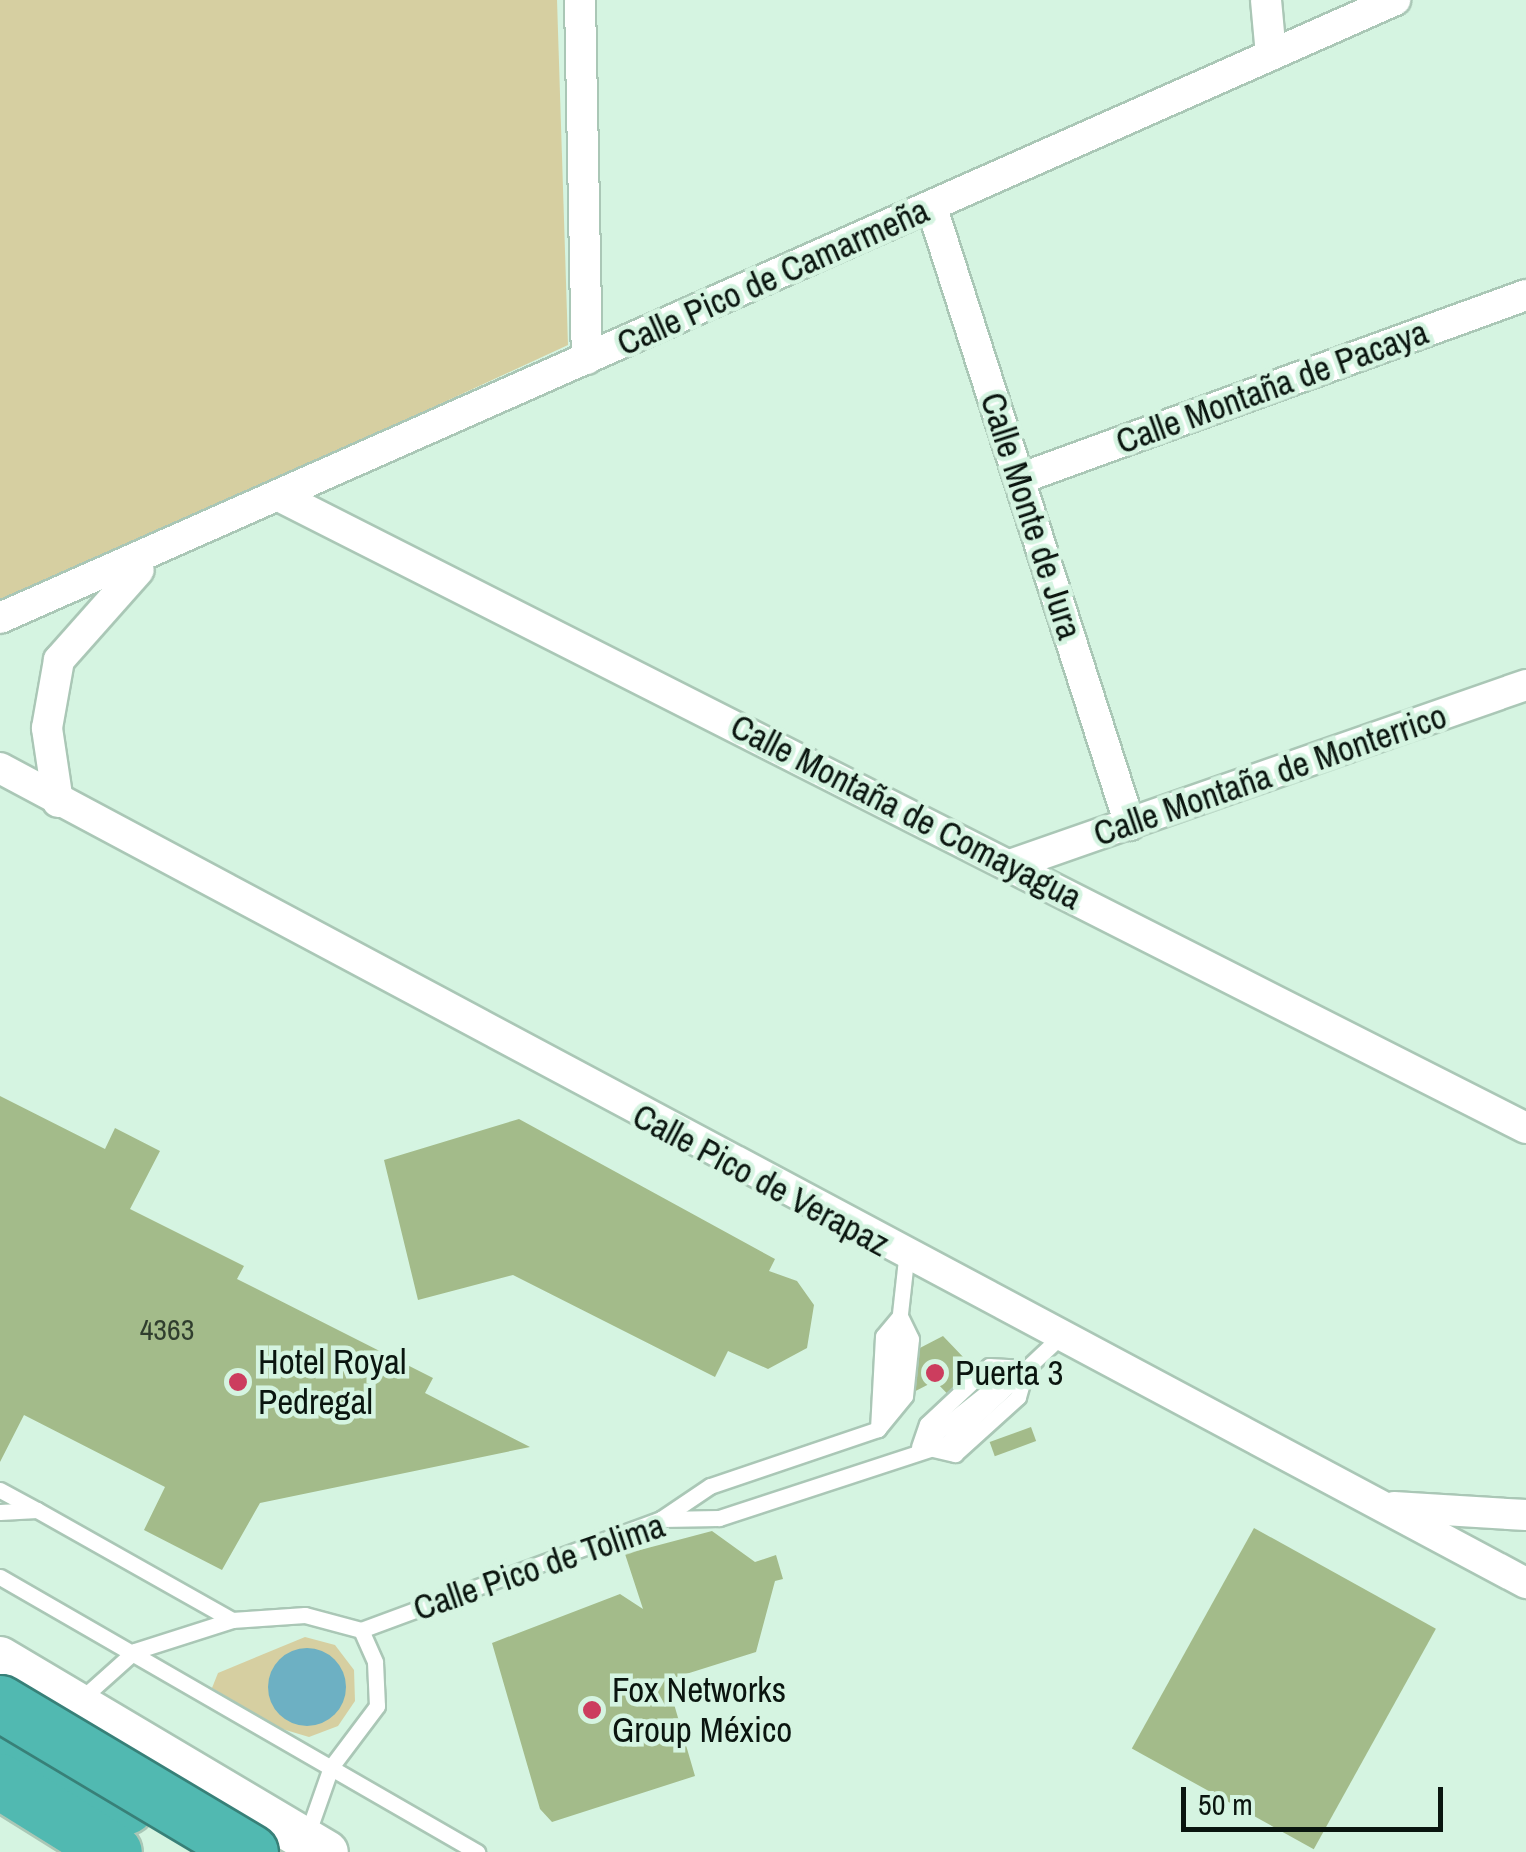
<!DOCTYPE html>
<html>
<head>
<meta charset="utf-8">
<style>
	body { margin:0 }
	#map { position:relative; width:1526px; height:1852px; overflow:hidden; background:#d5f4e1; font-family:"Archivo Narrow",sans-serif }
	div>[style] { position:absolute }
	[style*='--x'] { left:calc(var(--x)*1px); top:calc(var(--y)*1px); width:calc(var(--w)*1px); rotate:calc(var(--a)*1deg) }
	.green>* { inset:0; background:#d6cfa1 }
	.water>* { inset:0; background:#6db0c3 }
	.round { border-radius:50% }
	.building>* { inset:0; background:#a3bb8a; transform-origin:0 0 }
	.roads { filter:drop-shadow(2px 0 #aac7b6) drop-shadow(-2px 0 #aac7b6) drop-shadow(0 2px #aac7b6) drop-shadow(0 -2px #aac7b6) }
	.service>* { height:15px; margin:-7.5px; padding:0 7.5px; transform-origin:7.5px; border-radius:7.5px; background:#fff }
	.minor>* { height:30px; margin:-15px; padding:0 15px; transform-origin:15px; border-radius:15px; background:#fff }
	.secondary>* { height:42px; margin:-21px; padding:0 21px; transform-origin:21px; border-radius:21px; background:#fff }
	.motorway>* { height:55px; margin:-27.5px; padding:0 27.5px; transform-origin:27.5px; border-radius:27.5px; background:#51b9b1 }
	.bridges { filter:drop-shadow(2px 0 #388078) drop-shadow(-2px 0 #388078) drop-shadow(0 2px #388078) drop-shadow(0 -2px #388078) }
	.motorway-bridge>* { height:55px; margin:-27.5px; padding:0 27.5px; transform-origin:27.5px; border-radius:27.5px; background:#51b9b1 }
	.dots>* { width:28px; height:28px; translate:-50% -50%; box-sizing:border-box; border:5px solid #d5f4e1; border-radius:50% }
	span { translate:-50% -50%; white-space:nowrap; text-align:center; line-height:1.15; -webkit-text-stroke:9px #d5f4e1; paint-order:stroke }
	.number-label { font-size:30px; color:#303e2e }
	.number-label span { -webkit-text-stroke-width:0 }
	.street-label { font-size:35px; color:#0a150f }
	.poi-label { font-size:35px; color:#0a150f }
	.left { translate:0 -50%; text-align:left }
	.scale { position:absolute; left:1181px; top:1787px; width:262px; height:45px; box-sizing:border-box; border:5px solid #0a150f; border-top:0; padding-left:12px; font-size:30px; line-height:35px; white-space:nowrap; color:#0a150f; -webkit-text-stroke:8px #d5f4e1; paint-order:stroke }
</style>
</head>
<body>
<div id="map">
	<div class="green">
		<div style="clip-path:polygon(0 0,557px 0,568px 345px,0 607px)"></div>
		<div style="clip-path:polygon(305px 1637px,335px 1645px,354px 1670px,355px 1701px,338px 1726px,309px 1737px,279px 1728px,212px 1688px,218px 1673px)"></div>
	</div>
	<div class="water">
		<div class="round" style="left:268px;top:1648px;width:78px;height:78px"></div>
	</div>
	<div class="building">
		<div style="clip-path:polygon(0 1096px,105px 1149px,115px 1128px,160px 1151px,130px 1209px,244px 1266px,237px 1279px,433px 1378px,425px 1393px,530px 1447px,260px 1503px,222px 1570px,144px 1530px,165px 1487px,24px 1415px,0 1462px)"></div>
		<div style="clip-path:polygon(519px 1119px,775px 1259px,769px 1271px,797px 1281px,814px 1305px,807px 1348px,768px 1369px,728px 1351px,715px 1377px,513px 1275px,418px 1300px,384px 1160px)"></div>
		<div style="clip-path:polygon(943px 1336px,988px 1383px,961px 1408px,935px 1381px,904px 1397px,887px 1365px)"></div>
		<div style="left:1031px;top:1427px;width:15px;height:44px;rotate:70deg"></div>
		<div style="left:1254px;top:1528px;width:208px;height:252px;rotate:29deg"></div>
		<div style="clip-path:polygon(712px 1531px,755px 1562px,776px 1555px,783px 1579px,775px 1581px,756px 1652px,667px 1680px,695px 1776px,552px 1822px,540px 1809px,492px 1643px,620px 1594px,643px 1609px,625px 1554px)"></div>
	</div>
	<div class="roads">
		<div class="service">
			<div style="--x:900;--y:1316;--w:25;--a:64"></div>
			<div style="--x:911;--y:1339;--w:57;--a:96"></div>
			<div style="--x:905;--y:1396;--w:43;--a:129.3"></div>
			<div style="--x:878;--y:1429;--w:93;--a:-86.9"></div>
			<div style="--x:883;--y:1336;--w:26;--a:-50"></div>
			<div style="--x:922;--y:1444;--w:116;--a:-38.4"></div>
			<div style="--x:919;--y:1447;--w:24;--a:-71"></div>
			<div style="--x:927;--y:1424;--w:85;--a:-43.1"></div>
			<div style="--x:989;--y:1366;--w:37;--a:3"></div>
			<div style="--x:933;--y:1449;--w:23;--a:13"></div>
			<div style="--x:955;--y:1454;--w:85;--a:-42.1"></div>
			<div style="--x:1018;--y:1397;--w:29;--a:-74"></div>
			<div style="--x:0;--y:1490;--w:42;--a:28.4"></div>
			<div style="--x:0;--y:1512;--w:37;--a:-3"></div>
			<div style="--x:37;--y:1510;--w:224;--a:29.4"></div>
			<div style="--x:661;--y:1519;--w:59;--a:-34"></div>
			<div style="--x:710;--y:1486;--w:177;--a:-18.7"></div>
			<div style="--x:878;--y:1429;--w:36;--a:-69"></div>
			<div style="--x:891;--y:1395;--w:137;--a:-83.7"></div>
			<div style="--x:0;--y:1577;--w:551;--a:29.96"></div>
			<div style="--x:361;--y:1630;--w:320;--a:-20.3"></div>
			<div style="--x:661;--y:1519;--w:58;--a:-1"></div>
			<div style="--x:719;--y:1518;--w:239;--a:-18.1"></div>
			<div style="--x:946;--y:1444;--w:155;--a:-43.2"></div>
			<div style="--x:79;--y:1701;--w:75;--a:-41.8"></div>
			<div style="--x:135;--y:1651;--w:102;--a:-17.7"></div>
			<div style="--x:232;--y:1620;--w:73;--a:-3.9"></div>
			<div style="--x:305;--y:1615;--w:58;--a:15"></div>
			<div style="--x:361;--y:1630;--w:35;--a:66"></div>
			<div style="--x:375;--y:1662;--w:44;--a:87.4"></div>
			<div style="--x:377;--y:1706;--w:76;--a:127"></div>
			<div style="--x:331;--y:1767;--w:72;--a:109.4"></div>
		</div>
		<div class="minor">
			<div style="--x:580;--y:0;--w:359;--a:88.9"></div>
			<div style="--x:1266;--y:0;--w:55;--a:84.8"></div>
			<div style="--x:932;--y:208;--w:648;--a:72.21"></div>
			<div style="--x:1019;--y:479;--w:539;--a:-19.95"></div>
			<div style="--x:285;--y:499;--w:1391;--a:26.88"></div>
			<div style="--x:0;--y:618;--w:1526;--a:-23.89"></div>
			<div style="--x:0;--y:768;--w:1730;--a:28.11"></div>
			<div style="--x:58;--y:802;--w:75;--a:-98.5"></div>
			<div style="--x:47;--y:728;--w:69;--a:-80"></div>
			<div style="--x:59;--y:660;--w:120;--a:-48.4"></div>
			<div style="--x:1013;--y:864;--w:543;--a:-19.24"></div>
			<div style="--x:1394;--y:1507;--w:132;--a:3.5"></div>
		</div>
		<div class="secondary">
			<div style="--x:0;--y:1658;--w:380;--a:30.7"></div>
		</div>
		<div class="motorway">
			<div style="--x:0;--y:1739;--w:143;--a:28"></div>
			<div style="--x:0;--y:1781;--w:134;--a:31.9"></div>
		</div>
	</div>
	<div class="bridges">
		<div class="motorway-bridge">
			<div style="--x:0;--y:1703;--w:291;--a:30.8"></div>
		</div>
	</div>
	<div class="dots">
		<div style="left:935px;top:1373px;background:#cc3d5e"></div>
		<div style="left:238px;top:1382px;background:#cc3d5e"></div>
		<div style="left:592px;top:1710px;background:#cc3d5e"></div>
	</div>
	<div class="number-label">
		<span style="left:167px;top:1329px">4363</span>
	</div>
	<div class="street-label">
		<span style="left:773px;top:277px;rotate:-24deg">Calle Pico de Camarmeña</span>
		<span style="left:1272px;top:387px;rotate:-20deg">Calle Montaña de Pacaya</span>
		<span style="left:1031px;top:516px;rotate:72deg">Calle Monte de Jura</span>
		<span style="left:1270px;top:775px;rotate:-19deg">Calle Montaña de Monterrico</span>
		<span style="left:906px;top:812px;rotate:27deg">Calle Montaña de Comayagua</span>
		<span style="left:761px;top:1180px;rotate:28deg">Calle Pico de Verapaz</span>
		<span style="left:539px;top:1567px;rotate:-19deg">Calle Pico de Tolima</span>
	</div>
	<div class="poi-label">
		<span class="left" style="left:258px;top:1382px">Hotel Royal<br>Pedregal</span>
		<span class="left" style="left:955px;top:1373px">Puerta 3</span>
		<span class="left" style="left:612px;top:1710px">Fox Networks<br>Group México</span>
	</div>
	<div class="scale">50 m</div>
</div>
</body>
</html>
